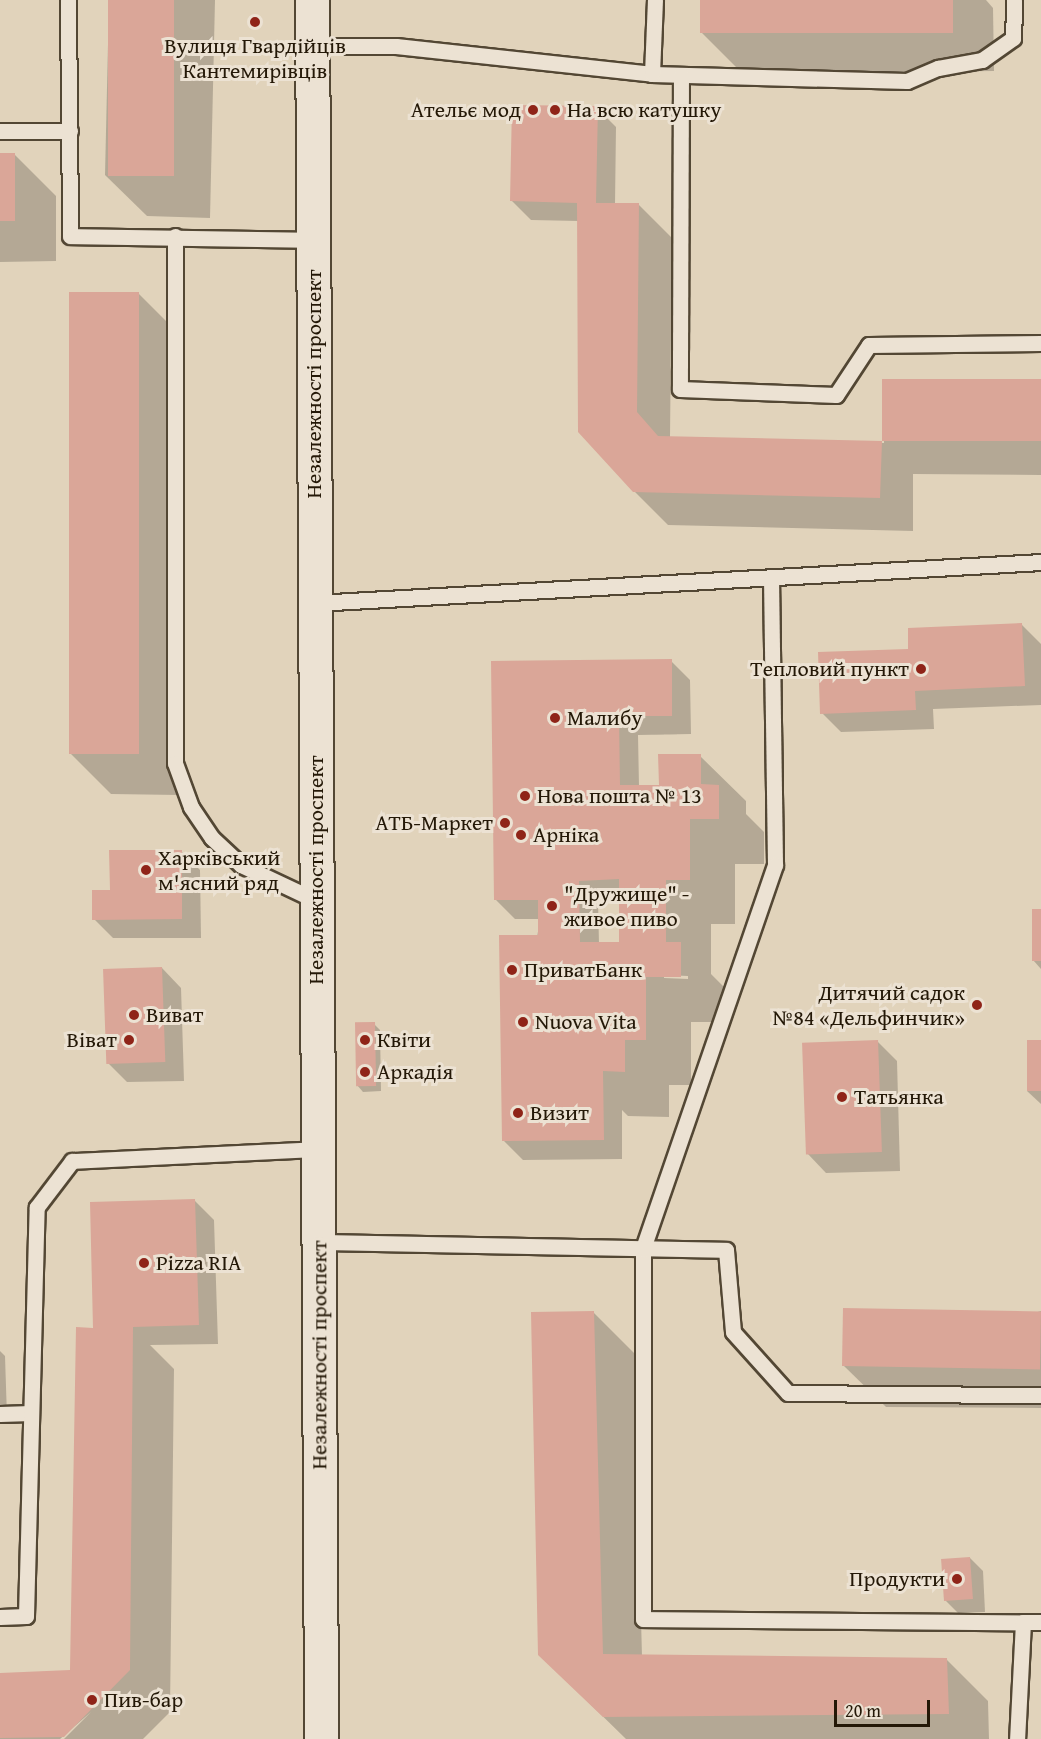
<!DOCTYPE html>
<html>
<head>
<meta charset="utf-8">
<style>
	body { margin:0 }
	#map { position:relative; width:1041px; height:1739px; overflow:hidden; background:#e1d3bb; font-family:"Gentium Book Plus",serif }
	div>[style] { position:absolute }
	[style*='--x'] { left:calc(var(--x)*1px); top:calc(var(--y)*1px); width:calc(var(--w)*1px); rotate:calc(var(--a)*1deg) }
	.shadow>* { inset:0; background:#0003 }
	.building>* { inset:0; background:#daa698; transform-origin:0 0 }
	.roads { filter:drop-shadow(2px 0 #534734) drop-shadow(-2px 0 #534734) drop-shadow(0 2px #534734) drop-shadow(0 -2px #534734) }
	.lane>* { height:15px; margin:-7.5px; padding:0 7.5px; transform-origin:7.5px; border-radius:7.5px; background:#ece2d3 }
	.secondary>* { height:33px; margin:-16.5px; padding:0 16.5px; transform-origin:16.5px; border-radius:16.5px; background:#ece2d3 }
	.dots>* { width:16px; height:16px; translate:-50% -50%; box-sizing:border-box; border:3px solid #ece2d3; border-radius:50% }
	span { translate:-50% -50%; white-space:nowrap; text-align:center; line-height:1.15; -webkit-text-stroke:6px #ece2d3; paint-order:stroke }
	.poi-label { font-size:22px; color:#241807 }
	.right { translate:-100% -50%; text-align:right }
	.left { translate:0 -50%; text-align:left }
	.street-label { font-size:22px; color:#241807 }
	.scale { position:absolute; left:834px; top:1700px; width:96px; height:27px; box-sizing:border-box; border:3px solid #241807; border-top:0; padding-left:8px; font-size:18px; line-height:21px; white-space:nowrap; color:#241807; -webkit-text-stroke:4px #ece2d3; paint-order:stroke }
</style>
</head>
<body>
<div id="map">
	<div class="shadow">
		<div style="clip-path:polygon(109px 0,215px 0,210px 218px,147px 216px,105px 175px)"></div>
		<div style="clip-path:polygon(701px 0,986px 0,993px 8px,994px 71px,743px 74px,702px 33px)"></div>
		<div style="clip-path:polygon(597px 108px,616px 127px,615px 205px,639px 205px,672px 238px,670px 438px,884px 443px,884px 381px,1041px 382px,1041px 475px,913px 474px,913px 531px,668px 525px,634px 491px,579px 221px,531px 220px,512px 201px)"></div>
		<div style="clip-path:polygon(0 154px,14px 154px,56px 196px,56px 261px,0 262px)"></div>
		<div style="clip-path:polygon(138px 293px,180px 335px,178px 795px,111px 794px,70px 753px)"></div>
		<div style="clip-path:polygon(1022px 625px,1041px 644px,1041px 705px,933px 709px,934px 729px,841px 732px,822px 713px,910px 650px)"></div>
		<div style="clip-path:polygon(evenodd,671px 661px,690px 680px,691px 734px,638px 735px,639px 786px,660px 786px,700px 756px,746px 801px,746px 814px,764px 832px,764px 864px,735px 864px,735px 924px,711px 924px,711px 974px,726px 989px,726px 1022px,691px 1022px,691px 1085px,669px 1085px,669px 1117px,628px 1116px,622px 1110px,622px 1159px,523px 1160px,504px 1141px,540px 919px,515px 919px,496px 900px,493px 663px,671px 661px,620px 899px,620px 944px,599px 944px,598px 900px,620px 899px,671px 661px,664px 975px,688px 976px,688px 979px,664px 978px,664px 975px)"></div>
		<div style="clip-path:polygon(181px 851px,200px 870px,201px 938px,113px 938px,94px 919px,111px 892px)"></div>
		<div style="clip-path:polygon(1041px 911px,1041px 969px,1033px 960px)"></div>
		<div style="clip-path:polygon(162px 968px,181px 988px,184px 1081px,127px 1082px,108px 1063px)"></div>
		<div style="clip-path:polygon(374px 1024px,380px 1030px,381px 1091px,363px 1092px,357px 1085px)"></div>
		<div style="clip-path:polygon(1041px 1041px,1041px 1104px,1027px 1091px)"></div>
		<div style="clip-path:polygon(878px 1042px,897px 1061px,900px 1171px,826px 1173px,807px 1153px)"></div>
		<div style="clip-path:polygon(195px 1201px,214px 1220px,218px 1344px,150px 1345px,174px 1369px,170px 1712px,143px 1739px,64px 1739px,91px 1712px,60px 1739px,0 1739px,0 1674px,71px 1672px,94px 1329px)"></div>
		<div style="clip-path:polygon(1041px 1311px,1041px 1408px,886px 1407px,844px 1366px)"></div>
		<div style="clip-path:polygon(593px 1312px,634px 1353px,642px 1656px,947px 1660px,988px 1701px,989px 1739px,626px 1739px,582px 1696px)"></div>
		<div style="clip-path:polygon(0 1351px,5px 1356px,7px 1417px,0 1417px)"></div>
		<div style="clip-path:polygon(970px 1558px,983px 1571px,985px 1612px,958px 1613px,945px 1600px)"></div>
	</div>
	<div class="building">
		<div style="left:108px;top:0;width:66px;height:176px"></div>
		<div style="left:700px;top:0;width:253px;height:33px"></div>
		<div style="clip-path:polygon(512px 105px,598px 106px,596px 203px,639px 203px,637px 412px,658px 436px,882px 441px,880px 498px,633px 492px,578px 432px,577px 203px,510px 201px)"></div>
		<div style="left:0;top:153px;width:15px;height:68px"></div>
		<div style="left:69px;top:292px;width:70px;height:462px"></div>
		<div style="left:882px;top:379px;width:159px;height:62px"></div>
		<div style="clip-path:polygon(1022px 623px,1025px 686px,915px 691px,916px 710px,820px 714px,818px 652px,908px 649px,908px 628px)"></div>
		<div style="clip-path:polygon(evenodd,672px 659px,672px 716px,619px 716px,620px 785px,659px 785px,658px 754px,701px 754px,701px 784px,719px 785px,719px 819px,690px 819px,690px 880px,666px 880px,666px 942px,681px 942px,681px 977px,646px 977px,646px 1040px,625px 1040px,625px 1072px,603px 1071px,604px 1140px,502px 1141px,499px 935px,538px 935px,538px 900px,494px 900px,491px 661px,672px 659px,619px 879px,619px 942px,580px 942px,579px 881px,619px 879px)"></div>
		<div style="clip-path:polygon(109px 850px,182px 850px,182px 919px,92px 920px,92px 890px,110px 890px)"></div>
		<div style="left:1032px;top:909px;width:9px;height:52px"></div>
		<div style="left:162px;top:967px;width:95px;height:59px;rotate:88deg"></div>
		<div style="left:375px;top:1022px;width:64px;height:20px;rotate:89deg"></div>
		<div style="left:878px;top:1040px;width:112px;height:76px;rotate:88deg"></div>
		<div style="left:1027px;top:1040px;width:14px;height:51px"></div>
		<div style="clip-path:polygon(195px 1199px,199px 1325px,133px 1327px,130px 1670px,64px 1737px,0 1738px,0 1673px,70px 1670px,76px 1327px,93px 1328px,90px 1202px)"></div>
		<div style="left:843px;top:1308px;width:198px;height:58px;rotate:1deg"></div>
		<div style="clip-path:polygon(594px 1311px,603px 1654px,947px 1658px,949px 1714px,603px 1717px,538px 1655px,531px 1312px)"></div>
		<div style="left:970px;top:1557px;width:42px;height:29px;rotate:86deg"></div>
	</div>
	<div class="roads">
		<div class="lane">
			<div style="--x:68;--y:0;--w:236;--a:89.5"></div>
			<div style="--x:70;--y:236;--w:244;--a:0.9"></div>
			<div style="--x:313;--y:46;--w:83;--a:0"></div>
			<div style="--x:396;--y:46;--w:258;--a:6.2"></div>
			<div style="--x:652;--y:74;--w:255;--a:1.6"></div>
			<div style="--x:907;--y:81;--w:34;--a:-23"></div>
			<div style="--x:938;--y:68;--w:45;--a:-10.3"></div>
			<div style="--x:982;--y:60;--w:38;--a:-35"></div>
			<div style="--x:1013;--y:38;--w:38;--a:-88"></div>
			<div style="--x:652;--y:74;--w:74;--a:-87.7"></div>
			<div style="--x:681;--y:75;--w:314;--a:90.2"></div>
			<div style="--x:680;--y:389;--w:156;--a:2.2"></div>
			<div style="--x:836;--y:395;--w:60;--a:-56.6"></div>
			<div style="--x:869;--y:345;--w:172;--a:-0.7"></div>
			<div style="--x:0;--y:131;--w:70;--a:0"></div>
			<div style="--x:175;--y:236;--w:527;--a:90"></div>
			<div style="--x:175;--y:763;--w:47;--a:70"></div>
			<div style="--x:191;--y:807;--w:37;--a:56"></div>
			<div style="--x:212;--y:838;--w:40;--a:43"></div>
			<div style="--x:241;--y:865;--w:84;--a:25.3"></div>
			<div style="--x:771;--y:577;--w:288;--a:89.2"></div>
			<div style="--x:775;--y:865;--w:405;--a:109"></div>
			<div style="--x:643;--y:1248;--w:371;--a:90"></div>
			<div style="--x:643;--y:1619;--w:380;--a:0.5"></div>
			<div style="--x:1023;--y:1622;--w:117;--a:92.9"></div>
			<div style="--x:315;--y:603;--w:727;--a:-3.23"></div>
			<div style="--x:318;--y:1242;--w:408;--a:1.1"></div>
			<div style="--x:726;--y:1250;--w:82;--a:85.1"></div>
			<div style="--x:733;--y:1332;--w:82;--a:48"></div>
			<div style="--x:788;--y:1393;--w:253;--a:0.5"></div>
			<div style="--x:0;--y:1414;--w:31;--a:-2"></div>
			<div style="--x:0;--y:1617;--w:26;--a:-2"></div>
			<div style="--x:26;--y:1616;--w:409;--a:-88.5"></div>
			<div style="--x:37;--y:1207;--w:58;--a:-52.7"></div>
			<div style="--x:72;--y:1161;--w:246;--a:-2.8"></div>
			<div style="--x:1023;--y:1622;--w:18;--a:0"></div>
		</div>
		<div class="secondary">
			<div style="--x:312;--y:0;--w:1739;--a:89.7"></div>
		</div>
	</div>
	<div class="dots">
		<div style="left:255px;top:22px;background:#8f2418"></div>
		<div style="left:533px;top:110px;background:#8f2418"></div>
		<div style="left:555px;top:110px;background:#8f2418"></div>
		<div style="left:921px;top:669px;background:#8f2418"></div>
		<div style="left:555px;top:718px;background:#8f2418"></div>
		<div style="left:525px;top:796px;background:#8f2418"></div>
		<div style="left:505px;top:823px;background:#8f2418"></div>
		<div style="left:521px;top:835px;background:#8f2418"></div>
		<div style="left:146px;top:870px;background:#8f2418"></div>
		<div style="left:552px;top:906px;background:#8f2418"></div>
		<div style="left:512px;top:970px;background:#8f2418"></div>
		<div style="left:977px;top:1005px;background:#8f2418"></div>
		<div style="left:134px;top:1015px;background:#8f2418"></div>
		<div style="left:523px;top:1022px;background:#8f2418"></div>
		<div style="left:129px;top:1040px;background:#8f2418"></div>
		<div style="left:365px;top:1040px;background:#8f2418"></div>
		<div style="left:365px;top:1072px;background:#8f2418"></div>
		<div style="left:842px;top:1097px;background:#8f2418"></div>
		<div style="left:518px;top:1113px;background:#8f2418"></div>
		<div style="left:144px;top:1263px;background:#8f2418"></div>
		<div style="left:957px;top:1579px;background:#8f2418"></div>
		<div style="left:92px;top:1700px;background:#8f2418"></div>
	</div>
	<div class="poi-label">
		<span style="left:255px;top:58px">Вулиця Гвардійців<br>Кантемирівців</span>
		<span class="right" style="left:521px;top:110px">Ательє мод</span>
		<span class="left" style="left:567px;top:110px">На всю катушку</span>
		<span class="right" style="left:909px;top:669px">Тепловий пункт</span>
		<span class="left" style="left:567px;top:718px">Малибу</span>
		<span class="left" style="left:537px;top:796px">Нова пошта № 13</span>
		<span class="right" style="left:493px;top:823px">АТБ-Маркет</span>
		<span class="left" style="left:533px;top:835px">Арніка</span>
		<span class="left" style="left:158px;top:870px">Харківський<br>м'ясний ряд</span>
		<span class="left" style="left:564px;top:906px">"Дружище" -<br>живое пиво</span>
		<span class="left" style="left:524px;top:970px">ПриватБанк</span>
		<span class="right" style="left:965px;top:1005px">Дитячий садок<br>№84 «Дельфинчик»</span>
		<span class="left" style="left:146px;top:1015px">Виват</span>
		<span class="left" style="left:535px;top:1022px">Nuova Vita</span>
		<span class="right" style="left:117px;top:1040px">Віват</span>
		<span class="left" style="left:377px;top:1040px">Квіти</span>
		<span class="left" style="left:377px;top:1072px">Аркадія</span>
		<span class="left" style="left:854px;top:1097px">Татьянка</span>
		<span class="left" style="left:530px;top:1113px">Визит</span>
		<span class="left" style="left:156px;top:1263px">Pizza RIA</span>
		<span class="right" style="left:945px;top:1579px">Продукти</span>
		<span class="left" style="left:104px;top:1700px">Пив-бар</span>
	</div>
	<div class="street-label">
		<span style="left:314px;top:384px;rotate:-90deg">Незалежності проспект</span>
		<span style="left:316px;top:870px;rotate:-90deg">Незалежності проспект</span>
		<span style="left:319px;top:1355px;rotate:-90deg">Незалежності проспект</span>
	</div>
	<div class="scale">20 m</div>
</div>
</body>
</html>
